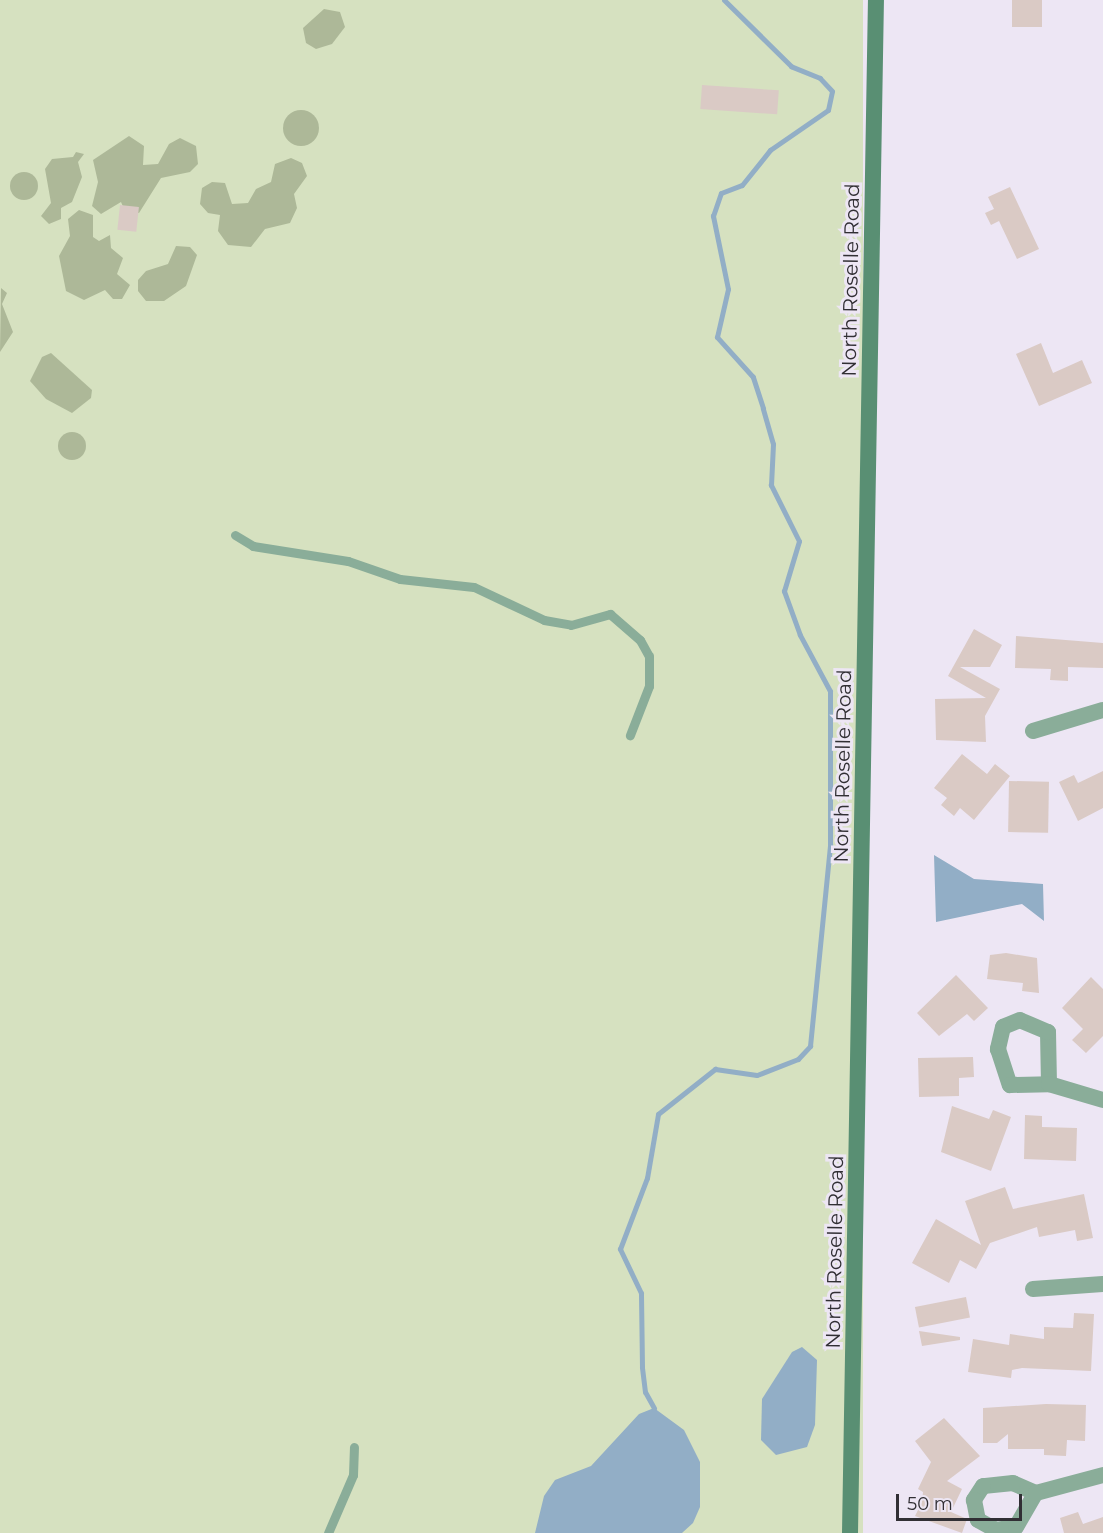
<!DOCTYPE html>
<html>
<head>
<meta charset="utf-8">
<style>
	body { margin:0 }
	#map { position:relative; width:1103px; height:1533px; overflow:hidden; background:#ede6f4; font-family:Montserrat,sans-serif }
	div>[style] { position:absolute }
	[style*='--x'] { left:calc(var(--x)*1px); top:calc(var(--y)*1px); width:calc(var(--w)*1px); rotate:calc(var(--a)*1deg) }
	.green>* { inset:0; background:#d6e1c0; transform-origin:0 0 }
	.forest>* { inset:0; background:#adb898 }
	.round { border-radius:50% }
	.water>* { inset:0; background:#92aec6 }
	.stream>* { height:5px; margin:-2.5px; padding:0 2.5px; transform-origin:2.5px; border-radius:2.5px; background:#92aec6 }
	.building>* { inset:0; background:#dacac5; transform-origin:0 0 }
	.service>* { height:9px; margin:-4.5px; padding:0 4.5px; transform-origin:4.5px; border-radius:4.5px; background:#8aad99 }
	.minor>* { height:16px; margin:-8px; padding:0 8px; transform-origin:8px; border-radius:8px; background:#8aad99 }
	.secondary>* { height:16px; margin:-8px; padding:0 8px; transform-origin:8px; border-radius:8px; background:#598f73 }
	span { translate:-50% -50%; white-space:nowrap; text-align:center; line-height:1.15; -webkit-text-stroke:6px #ede6f4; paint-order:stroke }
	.street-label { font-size:20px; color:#312f34 }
	.scale { position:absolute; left:896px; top:1494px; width:126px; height:27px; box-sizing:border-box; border:3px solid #312f34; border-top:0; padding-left:8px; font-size:18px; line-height:21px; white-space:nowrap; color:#312f34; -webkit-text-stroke:4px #ede6f4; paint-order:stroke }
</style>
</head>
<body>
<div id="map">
	<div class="green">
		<div style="left:0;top:0;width:863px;height:1533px"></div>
	</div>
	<div class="forest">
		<div style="clip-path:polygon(324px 9px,340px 12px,345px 27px,332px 44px,316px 49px,306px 43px,303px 28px)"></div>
		<div class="round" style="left:283px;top:110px;width:36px;height:36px"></div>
		<div style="clip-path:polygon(129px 136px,144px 146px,143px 165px,158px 164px,169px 144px,180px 138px,196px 146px,198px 164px,190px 172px,161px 178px,139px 213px,124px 209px,121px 202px,101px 214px,92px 206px,98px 182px,93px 160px)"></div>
		<div style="clip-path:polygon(76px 152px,84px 154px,78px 162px,82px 177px,72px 202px,61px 208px,61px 219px,49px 224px,41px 216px,51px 203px,45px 169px,52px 159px,73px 157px)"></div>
		<div style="clip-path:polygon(291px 158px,302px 163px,307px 176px,294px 194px,297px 208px,290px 223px,265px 229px,251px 247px,228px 245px,218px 231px,220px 215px,208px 213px,200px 204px,202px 188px,212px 182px,225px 183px,232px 204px,248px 203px,256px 189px,271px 182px,275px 164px)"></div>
		<div class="round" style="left:10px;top:172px;width:28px;height:28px"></div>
		<div style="clip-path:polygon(79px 210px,93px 215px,93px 237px,99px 241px,110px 235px,111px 248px,123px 258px,117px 274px,130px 285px,122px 299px,113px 299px,105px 290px,84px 300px,66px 291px,59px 256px,70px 236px,68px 219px)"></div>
		<div style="clip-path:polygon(176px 246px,190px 247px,197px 255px,186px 286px,164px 301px,146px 301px,138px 291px,138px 280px,146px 271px,168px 264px)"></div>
		<div style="clip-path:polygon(1px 288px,7px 293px,2px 304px,13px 332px,0 352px)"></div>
		<div style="clip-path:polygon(51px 353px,92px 390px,91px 398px,72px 413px,46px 399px,30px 381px,42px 357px)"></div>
		<div class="round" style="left:58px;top:432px;width:28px;height:28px"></div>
	</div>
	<div class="water">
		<div style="clip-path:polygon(934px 855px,974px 879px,1043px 884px,1044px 921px,1022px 904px,936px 922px)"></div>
		<div style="clip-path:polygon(802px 1347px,817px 1360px,815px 1425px,807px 1447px,776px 1455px,761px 1440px,762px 1399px,792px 1352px)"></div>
		<div style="clip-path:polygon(654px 1408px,684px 1430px,700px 1462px,700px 1507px,693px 1523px,682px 1533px,535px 1533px,544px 1496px,555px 1480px,591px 1466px,639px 1414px)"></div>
	</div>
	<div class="stream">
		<div style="--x:654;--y:1408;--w:18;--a:-119"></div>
		<div style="--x:645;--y:1392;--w:25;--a:-97"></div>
		<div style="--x:642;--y:1367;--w:74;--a:-90.8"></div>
		<div style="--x:641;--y:1293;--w:49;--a:-115.5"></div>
		<div style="--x:620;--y:1249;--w:76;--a:-69.2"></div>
		<div style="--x:647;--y:1178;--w:65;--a:-80.2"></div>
		<div style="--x:658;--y:1114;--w:73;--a:-38.3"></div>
		<div style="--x:715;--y:1069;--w:42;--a:8.1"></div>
		<div style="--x:757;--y:1075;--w:44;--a:-21.3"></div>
		<div style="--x:798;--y:1059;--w:18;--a:-47"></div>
		<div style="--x:810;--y:1046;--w:203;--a:-84.3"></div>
		<div style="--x:830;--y:844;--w:153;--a:-90"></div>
		<div style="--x:830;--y:691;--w:64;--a:-118.2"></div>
		<div style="--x:800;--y:635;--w:47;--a:-110"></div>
		<div style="--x:784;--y:591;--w:52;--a:-73.3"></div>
		<div style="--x:799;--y:541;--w:63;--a:-116.6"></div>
		<div style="--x:771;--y:485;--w:41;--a:-87.2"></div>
		<div style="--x:773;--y:444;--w:37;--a:-106"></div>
		<div style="--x:763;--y:408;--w:33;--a:-108"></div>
		<div style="--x:753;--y:377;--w:54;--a:-132"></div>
		<div style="--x:717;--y:337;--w:49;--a:-77.1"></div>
		<div style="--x:728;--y:289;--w:75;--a:-101.6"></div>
		<div style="--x:713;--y:216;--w:24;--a:-71"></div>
		<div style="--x:721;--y:193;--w:22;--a:-21"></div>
		<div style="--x:742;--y:185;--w:45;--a:-51.3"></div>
		<div style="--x:770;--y:150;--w:70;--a:-34.6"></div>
		<div style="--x:828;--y:110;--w:19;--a:-78"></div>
		<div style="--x:832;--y:91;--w:18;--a:-133"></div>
		<div style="--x:820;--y:78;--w:31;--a:-158"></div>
		<div style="--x:791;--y:66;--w:94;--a:-135.4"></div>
	</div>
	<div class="building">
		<div style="left:1012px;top:0;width:30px;height:27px"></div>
		<div style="left:702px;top:85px;width:77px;height:24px;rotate:4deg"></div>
		<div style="clip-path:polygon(1010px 187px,1039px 249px,1017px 259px,999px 221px,991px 225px,985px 213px,994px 209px,988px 197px)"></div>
		<div style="left:120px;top:205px;width:19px;height:25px;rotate:6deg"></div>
		<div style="clip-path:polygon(1041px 343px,1053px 373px,1082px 360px,1092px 383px,1039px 406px,1016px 354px)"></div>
		<div style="clip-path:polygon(974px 629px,1002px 645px,990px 667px,960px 667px,1000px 689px,985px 716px,986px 742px,936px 740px,935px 699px,986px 698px,948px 676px)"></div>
		<div style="clip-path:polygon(1016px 636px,1103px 643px,1103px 668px,1068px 667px,1068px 681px,1050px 680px,1051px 669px,1015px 668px)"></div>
		<div style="clip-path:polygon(962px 754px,987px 774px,995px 764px,1010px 776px,974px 820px,960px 808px,954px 816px,941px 805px,947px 798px,934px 788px)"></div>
		<div style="clip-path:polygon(1103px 771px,1103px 808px,1078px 821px,1059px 782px,1074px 775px,1078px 783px)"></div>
		<div style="left:1009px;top:781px;width:40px;height:51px;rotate:1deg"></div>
		<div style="clip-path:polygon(1006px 953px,1037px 958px,1039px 993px,1022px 991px,1023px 983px,987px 979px,990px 955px)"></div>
		<div style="clip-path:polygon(956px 975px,988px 1008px,974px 1021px,967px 1014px,939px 1036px,917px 1013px)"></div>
		<div style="clip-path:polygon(1091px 977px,1103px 989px,1103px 1036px,1086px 1053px,1072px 1040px,1083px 1029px,1062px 1008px)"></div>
		<div style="clip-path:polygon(973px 1057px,974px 1077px,959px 1078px,959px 1096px,919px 1097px,918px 1058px)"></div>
		<div style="clip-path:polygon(952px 1106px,989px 1119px,993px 1110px,1011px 1117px,991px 1171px,941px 1152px)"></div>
		<div style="clip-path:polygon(1025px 1115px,1042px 1116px,1042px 1127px,1077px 1128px,1076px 1161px,1024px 1159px)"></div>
		<div style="clip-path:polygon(1005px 1187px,1013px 1209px,1084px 1194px,1093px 1238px,1077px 1241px,1075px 1230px,1039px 1237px,1037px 1227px,990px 1243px,976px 1269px,960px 1260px,949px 1283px,912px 1263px,936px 1219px,981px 1245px,965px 1201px)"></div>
		<div style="left:966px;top:1297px;width:21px;height:52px;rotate:79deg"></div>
		<div style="clip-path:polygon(1074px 1313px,1094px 1314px,1091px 1371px,1022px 1368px,1012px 1370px,1011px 1378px,968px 1372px,973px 1339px,1009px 1345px,1010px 1334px,1044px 1339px,1044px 1327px,1073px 1328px)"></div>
		<div style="clip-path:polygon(919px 1331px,960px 1337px,960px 1340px,922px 1346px)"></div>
		<div style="clip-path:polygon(1046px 1404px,1086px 1405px,1085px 1441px,1067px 1440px,1066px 1456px,1044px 1455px,1044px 1449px,1008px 1449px,1008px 1434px,997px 1443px,983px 1443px,983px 1408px)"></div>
		<div style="clip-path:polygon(944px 1418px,980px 1456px,947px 1481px,962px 1489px,951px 1512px,967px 1519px,962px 1533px,915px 1516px,922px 1502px,923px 1492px,918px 1489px,931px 1462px,915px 1441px)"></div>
		<div style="clip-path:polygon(1078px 1512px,1083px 1524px,1103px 1517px,1103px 1533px,1064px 1533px,1060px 1518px)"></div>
	</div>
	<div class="service">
		<div style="--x:235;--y:535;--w:21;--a:31"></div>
		<div style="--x:253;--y:546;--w:96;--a:9"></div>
		<div style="--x:348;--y:561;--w:55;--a:19.1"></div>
		<div style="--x:400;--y:579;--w:74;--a:6.2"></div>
		<div style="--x:474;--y:587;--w:77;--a:25.2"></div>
		<div style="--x:544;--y:620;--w:27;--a:10"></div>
		<div style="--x:571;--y:625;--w:41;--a:-15.8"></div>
		<div style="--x:610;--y:614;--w:40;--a:41"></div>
		<div style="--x:640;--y:640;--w:18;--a:61"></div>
		<div style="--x:649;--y:656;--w:30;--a:90"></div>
		<div style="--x:649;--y:686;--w:53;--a:111.2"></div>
		<div style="--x:328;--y:1533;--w:63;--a:-66.7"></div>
		<div style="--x:353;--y:1475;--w:28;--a:-88"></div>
	</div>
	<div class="minor">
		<div style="--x:1033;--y:731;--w:73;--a:-16.7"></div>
		<div style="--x:1049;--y:1084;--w:52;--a:-91.1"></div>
		<div style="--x:1048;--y:1032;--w:30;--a:-157"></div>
		<div style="--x:1020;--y:1020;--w:18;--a:158"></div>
		<div style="--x:1003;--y:1027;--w:23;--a:103"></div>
		<div style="--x:998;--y:1049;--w:38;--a:72"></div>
		<div style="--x:1010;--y:1085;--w:39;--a:-1"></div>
		<div style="--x:1049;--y:1084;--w:56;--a:16.5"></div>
		<div style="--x:1033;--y:1289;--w:70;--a:-4.1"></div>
		<div style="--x:1036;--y:1493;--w:25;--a:-157"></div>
		<div style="--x:1013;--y:1483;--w:30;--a:174"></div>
		<div style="--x:983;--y:1486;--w:17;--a:123"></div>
		<div style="--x:974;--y:1500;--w:20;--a:79"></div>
		<div style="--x:978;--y:1520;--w:21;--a:29"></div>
		<div style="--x:996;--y:1530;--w:20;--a:-9"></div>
		<div style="--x:1016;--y:1527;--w:39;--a:-60"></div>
		<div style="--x:1036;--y:1493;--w:69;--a:-15"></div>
	</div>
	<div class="secondary">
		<div style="--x:850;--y:1533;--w:1533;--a:-89.03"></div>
	</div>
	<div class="street-label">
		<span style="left:851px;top:280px;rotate:-89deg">North Roselle Road</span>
		<span style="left:843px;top:766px;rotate:-89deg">North Roselle Road</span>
		<span style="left:835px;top:1252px;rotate:-89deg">North Roselle Road</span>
	</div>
	<div class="scale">50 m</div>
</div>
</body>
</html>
